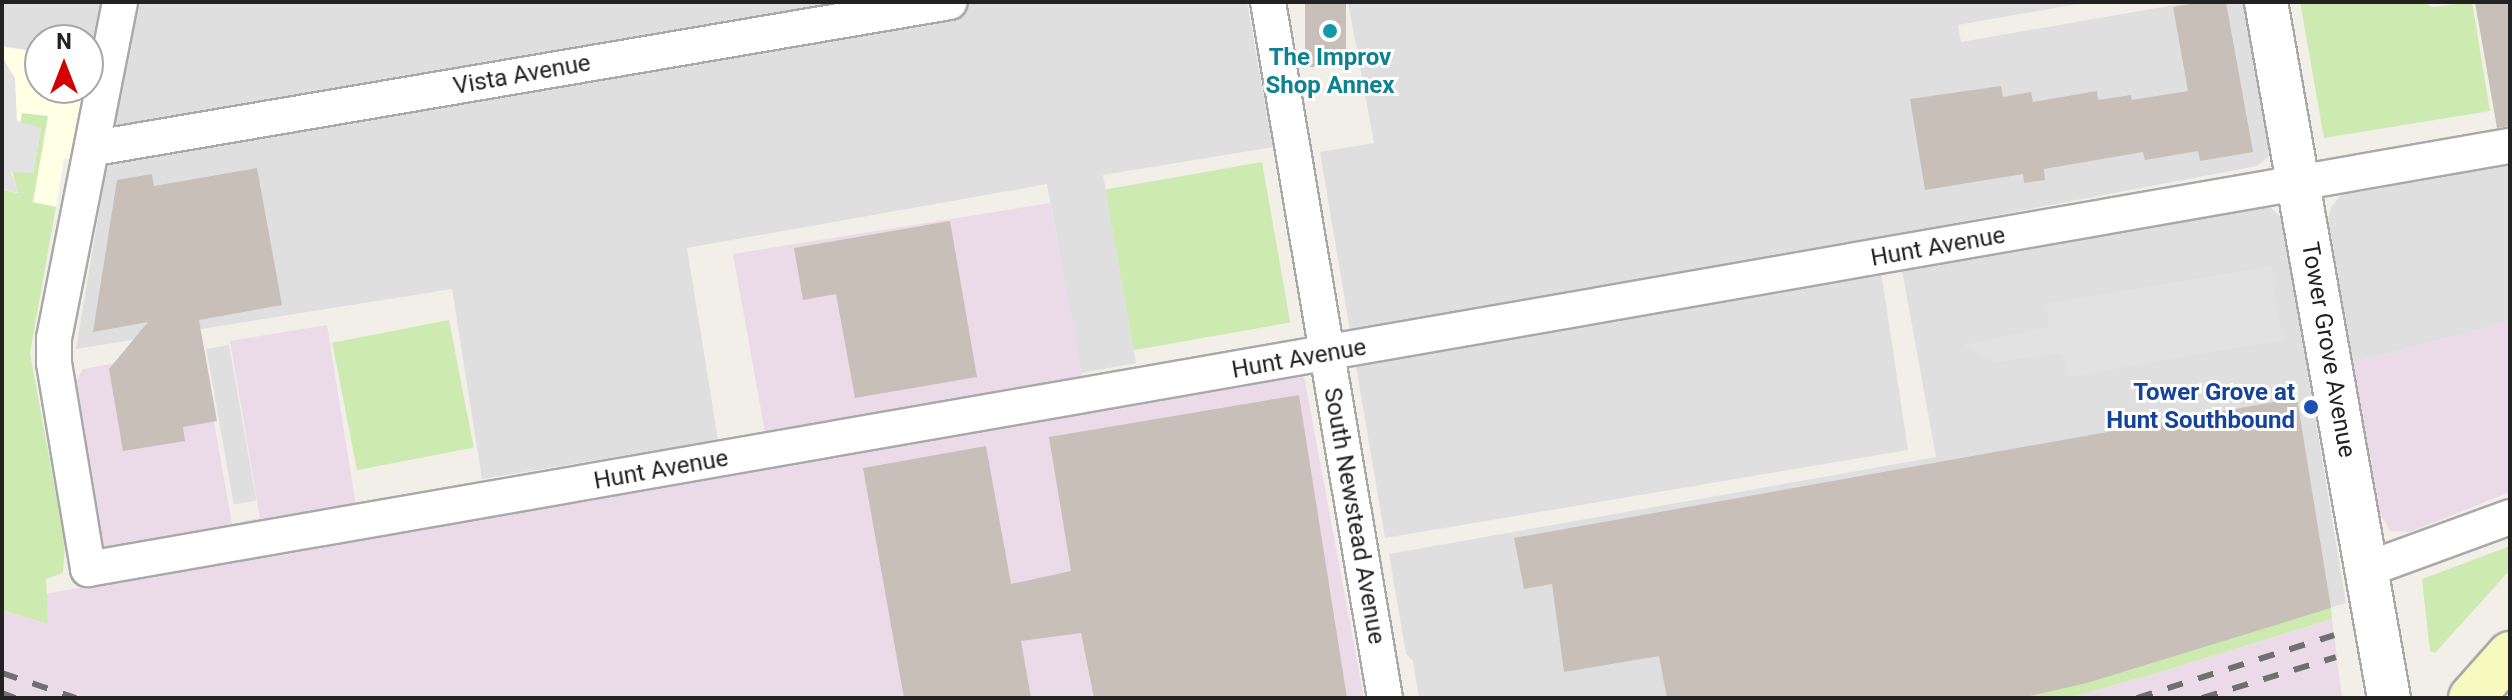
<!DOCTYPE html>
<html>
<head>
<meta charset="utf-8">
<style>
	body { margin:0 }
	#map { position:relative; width:2512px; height:700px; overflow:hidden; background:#f2efe9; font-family:Roboto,sans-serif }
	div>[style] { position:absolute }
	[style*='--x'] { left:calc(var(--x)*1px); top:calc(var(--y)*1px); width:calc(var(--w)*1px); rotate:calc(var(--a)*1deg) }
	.residential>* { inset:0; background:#e0dfdf; transform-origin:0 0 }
	.industrial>* { inset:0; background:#ebdbe8 }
	.education>* { inset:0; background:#ffffe5 }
	.grass>* { inset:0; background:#cdebb0; transform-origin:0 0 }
	.parking>* { inset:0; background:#e2e2e2 }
	.building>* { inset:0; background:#c7bfb8; transform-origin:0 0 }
	.roads { filter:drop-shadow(2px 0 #a9a9a9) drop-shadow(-2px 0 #a9a9a9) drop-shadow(0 2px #a9a9a9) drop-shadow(0 -2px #a9a9a9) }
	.minor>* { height:34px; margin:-17px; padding:0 17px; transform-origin:17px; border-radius:17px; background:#fff }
	.tertiary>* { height:42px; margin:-21px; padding:0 21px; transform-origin:21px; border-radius:21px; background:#fff }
	.secondary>* { height:44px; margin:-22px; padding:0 22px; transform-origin:22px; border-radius:22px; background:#f7fabf }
	.rail>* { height:6px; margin-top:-3px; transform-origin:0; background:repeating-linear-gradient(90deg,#707070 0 16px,transparent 0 32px) }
	.dots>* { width:22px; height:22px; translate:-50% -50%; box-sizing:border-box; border:4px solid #fff; border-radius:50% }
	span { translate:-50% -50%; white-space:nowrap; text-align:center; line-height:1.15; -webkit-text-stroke:6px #fff; paint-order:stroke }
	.culture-label { font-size:24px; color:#0d838f; font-weight:700 }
	.street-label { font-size:24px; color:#222 }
	.transit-label { font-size:24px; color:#164399; font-weight:700 }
	.right { translate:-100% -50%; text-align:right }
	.frame { position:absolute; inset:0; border:4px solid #222; pointer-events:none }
	.north { position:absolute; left:24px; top:24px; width:80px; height:80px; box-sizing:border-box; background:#fff; border:2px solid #a7a7a7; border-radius:50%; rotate:0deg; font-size:22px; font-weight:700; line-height:32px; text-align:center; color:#222 }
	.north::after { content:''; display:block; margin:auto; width:28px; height:36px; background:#d40000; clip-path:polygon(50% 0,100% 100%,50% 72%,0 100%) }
</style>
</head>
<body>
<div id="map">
	<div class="residential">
		<div style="clip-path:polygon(2px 2px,108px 2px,99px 62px,88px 60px,88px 40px,40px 40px,40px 52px,2px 46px)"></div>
		<div style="clip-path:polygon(134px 2px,1247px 2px,1273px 147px,1103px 175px,1136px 363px,1081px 373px,1047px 184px,687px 248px,718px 440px,482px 479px,452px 289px,76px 349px)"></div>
		<div style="clip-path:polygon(1348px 2px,2088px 2px,1958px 25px,1961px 42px,2191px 2px,2245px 2px,2271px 155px,2257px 166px,1876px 238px,1908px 450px,1385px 538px,1320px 152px,1374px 143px)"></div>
		<div style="clip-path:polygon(2510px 165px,2510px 321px,2353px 363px,2328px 219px,2332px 206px,2341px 195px)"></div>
		<div style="clip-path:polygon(2269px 206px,2282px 218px,2346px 603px,2021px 698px,1419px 698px,1413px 661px,1406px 654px,1389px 554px,1936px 457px,1902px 270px)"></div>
		<div style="left:229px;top:345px;width:158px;height:23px;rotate:80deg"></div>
	</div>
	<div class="industrial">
		<div style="clip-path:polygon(1050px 203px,1089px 411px,1304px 376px,1364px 698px,2px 698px,2px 610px,48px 624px,46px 594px,109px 582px,75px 383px,83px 369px,201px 348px,232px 524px,260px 518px,230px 341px,327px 325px,361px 537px,771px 466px,733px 254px)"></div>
		<div style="clip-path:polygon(2510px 321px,2510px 492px,2410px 532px,2390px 531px,2380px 513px,2353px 363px)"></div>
		<div style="clip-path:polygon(2332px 619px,2342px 698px,2068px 698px,2157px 673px)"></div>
	</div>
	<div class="education">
		<div style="clip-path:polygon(2px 47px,40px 52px,40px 88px,88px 88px,88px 60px,99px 62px,83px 161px,64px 158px,56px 207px,2px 198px)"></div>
	</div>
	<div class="grass">
		<div style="clip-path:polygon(2300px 2px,2423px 2px,2432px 7px,2472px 2px,2490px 111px,2324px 138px)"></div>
		<div style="clip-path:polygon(22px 113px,48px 116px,33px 202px,56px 207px,30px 353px,65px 543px,63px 573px,46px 579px,48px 624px,2px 610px,2px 190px,18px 193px,12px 171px,33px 172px,41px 128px,20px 125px)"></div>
		<div style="left:1262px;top:162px;width:163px;height:159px;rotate:80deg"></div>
		<div style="left:449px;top:320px;width:130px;height:119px;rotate:79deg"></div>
		<div style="clip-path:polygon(2510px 546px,2510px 570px,2435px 653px,2430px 651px,2422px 579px)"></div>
		<div style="clip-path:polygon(2331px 608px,2332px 619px,2157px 673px,2068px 698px,2021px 698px)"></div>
	</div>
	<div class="parking">
		<div style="clip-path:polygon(2px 57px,15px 78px,17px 121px,41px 128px,33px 173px,11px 172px,19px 193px,2px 190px)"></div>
		<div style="clip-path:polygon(2271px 266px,2283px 340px,2068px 377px,2062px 353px,1993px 363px,1964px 345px,2048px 327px,2047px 304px)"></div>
	</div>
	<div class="building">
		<div style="left:1305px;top:2px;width:41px;height:65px"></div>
		<div style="clip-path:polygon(2202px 2px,2226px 2px,2253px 152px,2200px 161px,2198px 151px,2145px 160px,2143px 152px,2044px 169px,2045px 180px,2024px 183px,2023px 174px,1925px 190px,1910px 99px,2001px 86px,2003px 97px,2031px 92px,2033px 102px,2097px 91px,2098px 100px,2131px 95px,2132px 100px,2188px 91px,2173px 7px)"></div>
		<div style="clip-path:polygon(2475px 2px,2510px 2px,2510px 126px,2497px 128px)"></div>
		<div style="clip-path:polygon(257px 168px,282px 305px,199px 320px,217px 421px,183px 427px,185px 441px,123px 451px,109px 369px,148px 322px,93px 332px,117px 180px,152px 174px,154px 186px)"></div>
		<div style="clip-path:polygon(950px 221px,977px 377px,855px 398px,836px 294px,803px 300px,794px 248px)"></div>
		<div style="clip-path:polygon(1299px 395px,1347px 698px,1094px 698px,1081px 633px,1021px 641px,1031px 698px,904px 698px,863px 468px,986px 446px,1011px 584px,1071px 571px,1049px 437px)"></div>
		<div style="clip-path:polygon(2297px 398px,2331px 608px,2087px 683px,2021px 698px,1667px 698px,1659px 656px,1564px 672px,1552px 584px,1524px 589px,1514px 538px)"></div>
	</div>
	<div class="roads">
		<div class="minor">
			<div style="--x:120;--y:2;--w:342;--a:101.1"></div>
			<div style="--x:54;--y:338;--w:25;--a:90"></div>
			<div style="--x:54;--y:363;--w:209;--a:80.6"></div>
			<div style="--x:88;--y:569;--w:2459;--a:-9.91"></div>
			<div style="--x:1268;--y:2;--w:706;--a:80.46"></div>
			<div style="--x:95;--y:148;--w:867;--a:-9.69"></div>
			<div style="--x:2368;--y:569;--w:151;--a:-20.1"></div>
		</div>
		<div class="tertiary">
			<div style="--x:2266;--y:2;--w:707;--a:79.98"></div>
		</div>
		<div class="secondary">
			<div style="--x:2471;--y:698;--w:59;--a:-48.4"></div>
		</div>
	</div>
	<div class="rail">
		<div style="--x:2;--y:673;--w:78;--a:18.7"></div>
		<div style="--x:2;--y:693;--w:14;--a:21"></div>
		<div style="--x:2137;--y:698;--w:207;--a:-17.7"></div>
		<div style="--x:2202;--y:698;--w:140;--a:-17"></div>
	</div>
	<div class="dots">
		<div style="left:1330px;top:31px;background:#0f9aa8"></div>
		<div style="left:2311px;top:407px;background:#1a4fb4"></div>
	</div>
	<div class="culture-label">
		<span style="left:1330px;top:72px">The Improv<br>Shop Annex</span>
	</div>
	<div class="street-label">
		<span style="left:522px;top:75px;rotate:-10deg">Vista Avenue</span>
		<span style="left:1938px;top:247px;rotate:-10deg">Hunt Avenue</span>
		<span style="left:2328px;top:350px;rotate:80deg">Tower Grove Avenue</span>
		<span style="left:1299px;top:359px;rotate:-10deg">Hunt Avenue</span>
		<span style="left:661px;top:470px;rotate:-10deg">Hunt Avenue</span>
		<span style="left:1354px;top:516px;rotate:80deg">South Newstead Avenue</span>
	</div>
	<div class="transit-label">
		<span class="right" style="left:2295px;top:407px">Tower Grove at<br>Hunt Southbound</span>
	</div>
	<div class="frame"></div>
	<div class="north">N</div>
</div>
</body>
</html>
